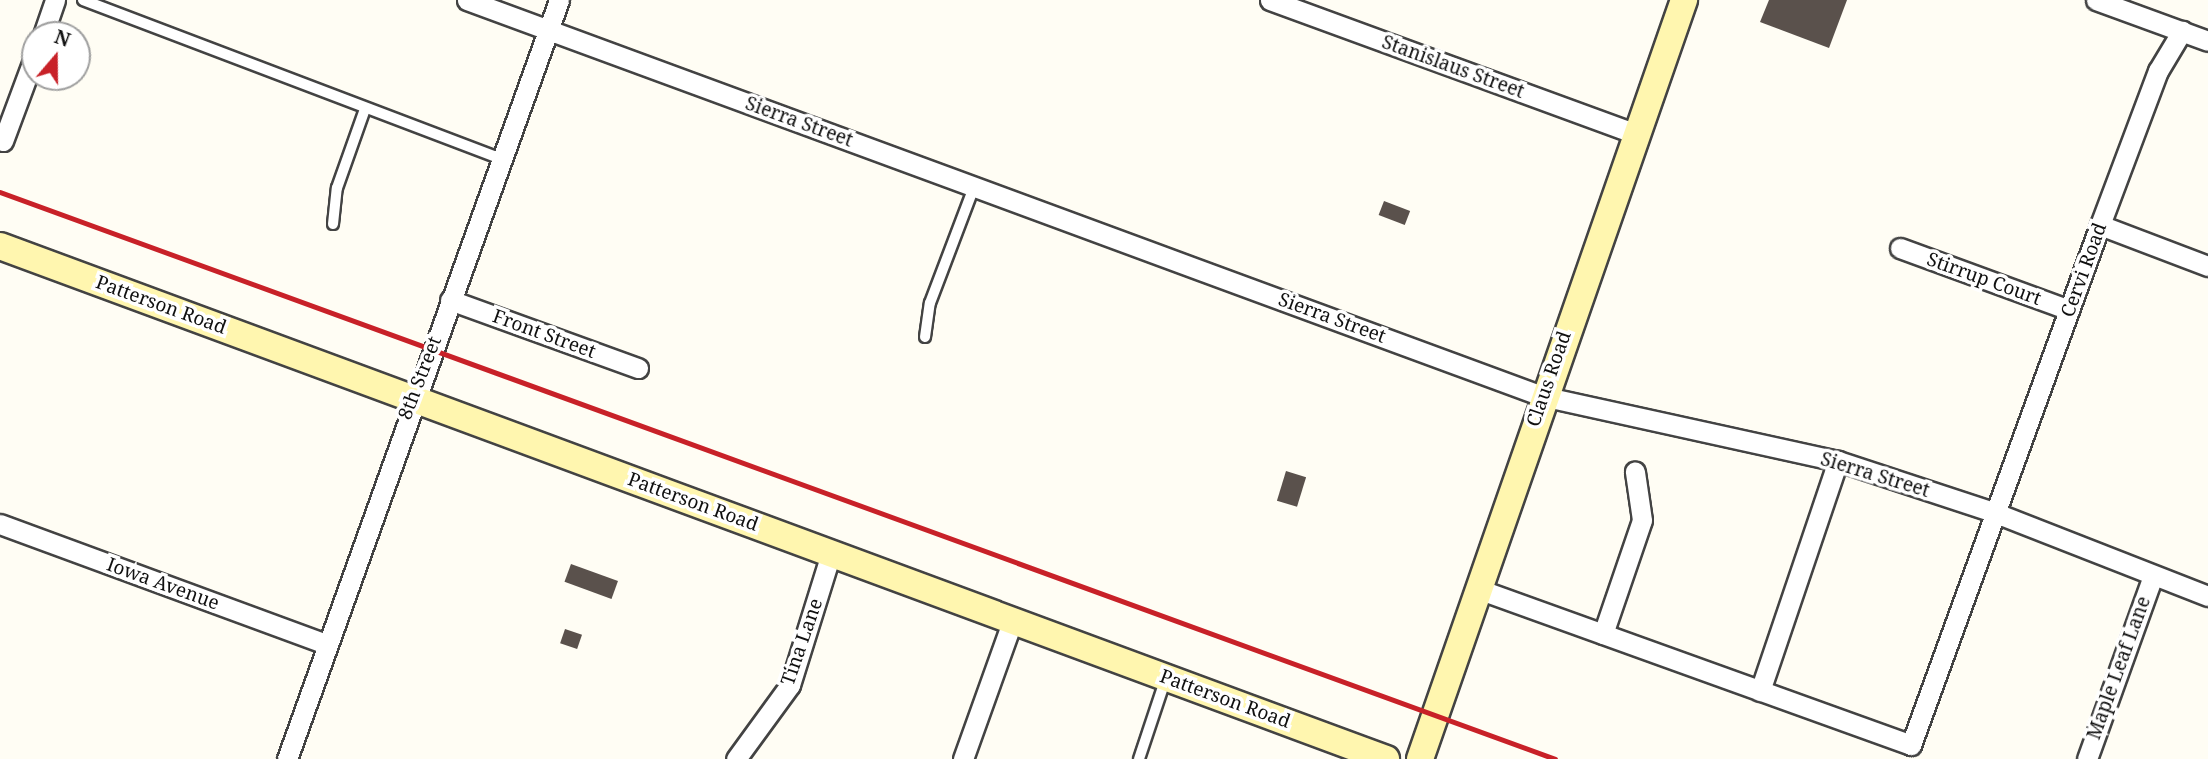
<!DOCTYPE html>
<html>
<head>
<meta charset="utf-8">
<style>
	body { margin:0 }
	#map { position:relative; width:2208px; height:759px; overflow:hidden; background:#fffdf4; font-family:"Noto Serif",serif }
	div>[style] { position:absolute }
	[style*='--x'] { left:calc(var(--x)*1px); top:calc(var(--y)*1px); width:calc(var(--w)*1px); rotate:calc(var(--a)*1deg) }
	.building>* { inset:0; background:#5a514c; transform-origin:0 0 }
	.roads { filter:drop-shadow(2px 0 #434343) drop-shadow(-2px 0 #434343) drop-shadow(0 2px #434343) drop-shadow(0 -2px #434343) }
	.service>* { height:10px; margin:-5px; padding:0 5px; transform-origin:5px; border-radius:5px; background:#fff }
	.minor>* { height:19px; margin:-9.5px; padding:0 9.5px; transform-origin:9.5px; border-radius:9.5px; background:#fff }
	.secondary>* { height:26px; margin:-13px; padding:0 13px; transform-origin:13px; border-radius:13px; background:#fff6af }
	.rail>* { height:5px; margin:-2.5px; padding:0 2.5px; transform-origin:2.5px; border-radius:2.5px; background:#c82128 }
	span { translate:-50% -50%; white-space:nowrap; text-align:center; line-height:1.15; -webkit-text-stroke:7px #fff; paint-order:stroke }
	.street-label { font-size:19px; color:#101010 }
	.north { position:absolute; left:21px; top:21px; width:70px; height:70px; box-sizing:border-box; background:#fff; border:2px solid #9f9f9f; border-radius:50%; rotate:20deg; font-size:19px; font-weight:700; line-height:28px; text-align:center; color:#101010 }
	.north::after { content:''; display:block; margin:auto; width:24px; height:32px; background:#c82128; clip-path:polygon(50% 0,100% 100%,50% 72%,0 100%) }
</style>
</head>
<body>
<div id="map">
	<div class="building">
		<div style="clip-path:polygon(1769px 0,1847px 0,1829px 48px,1760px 22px)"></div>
		<div style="left:1384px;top:201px;width:28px;height:15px;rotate:21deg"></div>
		<div style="left:1286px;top:471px;width:21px;height:31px;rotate:17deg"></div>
		<div style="left:571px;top:564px;width:50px;height:19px;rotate:20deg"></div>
		<div style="left:565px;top:629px;width:18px;height:15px;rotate:19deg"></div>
	</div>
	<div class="roads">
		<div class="service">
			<div style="--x:83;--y:0;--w:447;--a:20.8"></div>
			<div style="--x:333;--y:224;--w:36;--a:-84"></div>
			<div style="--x:337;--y:188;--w:84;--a:-70.5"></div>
			<div style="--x:925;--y:337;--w:34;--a:-82"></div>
			<div style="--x:930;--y:303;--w:124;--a:-69.2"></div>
			<div style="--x:1139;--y:759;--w:85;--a:-71.6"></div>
		</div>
		<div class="minor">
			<div style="--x:467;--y:0;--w:1146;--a:20.22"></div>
			<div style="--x:1542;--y:396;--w:303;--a:12.4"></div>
			<div style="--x:1838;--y:461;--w:166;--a:18.2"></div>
			<div style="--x:1996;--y:513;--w:228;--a:21.4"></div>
			<div style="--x:1270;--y:0;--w:390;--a:20.1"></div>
			<div style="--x:2096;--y:0;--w:119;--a:20.1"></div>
			<div style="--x:43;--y:35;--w:37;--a:-71"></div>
			<div style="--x:3;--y:141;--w:92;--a:-69.6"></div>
			<div style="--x:2100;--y:225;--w:116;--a:20.8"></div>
			<div style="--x:1900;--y:248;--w:180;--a:20.1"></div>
			<div style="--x:450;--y:300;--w:200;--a:19.9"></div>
			<div style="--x:0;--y:524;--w:347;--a:20.2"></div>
			<div style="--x:1478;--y:589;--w:460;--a:19.8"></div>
			<div style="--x:1911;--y:745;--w:553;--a:-70.03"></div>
			<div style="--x:2100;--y:225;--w:165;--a:-69.4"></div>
			<div style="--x:2158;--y:71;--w:47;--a:-59"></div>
			<div style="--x:1603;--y:634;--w:120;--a:-71.1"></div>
			<div style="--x:1642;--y:520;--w:49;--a:-98.3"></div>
			<div style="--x:1760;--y:691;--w:243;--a:-71.3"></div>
			<div style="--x:287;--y:759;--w:806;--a:-70.28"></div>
			<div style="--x:736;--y:759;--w:92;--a:-53.9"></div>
			<div style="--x:790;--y:685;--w:138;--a:-72.7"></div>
			<div style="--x:963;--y:759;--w:149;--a:-70.3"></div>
			<div style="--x:2087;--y:759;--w:192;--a:-70.2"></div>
		</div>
		<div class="secondary">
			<div style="--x:0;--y:246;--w:1478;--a:20.31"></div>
			<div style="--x:1420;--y:759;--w:804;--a:-70.82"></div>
		</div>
	</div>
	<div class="rail">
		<div style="--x:0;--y:192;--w:1655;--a:20.03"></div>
	</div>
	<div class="street-label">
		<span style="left:1453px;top:67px;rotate:20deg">Stanislaus Street</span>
		<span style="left:799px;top:122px;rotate:20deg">Sierra Street</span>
		<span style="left:2084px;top:270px;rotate:-70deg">Cervi Road</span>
		<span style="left:1984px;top:279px;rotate:20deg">Stirrup Court</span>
		<span style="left:161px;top:305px;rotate:20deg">Patterson Road</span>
		<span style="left:1332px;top:318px;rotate:20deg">Sierra Street</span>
		<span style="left:544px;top:334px;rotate:20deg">Front Street</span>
		<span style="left:420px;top:378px;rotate:-69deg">8th Street</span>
		<span style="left:1549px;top:379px;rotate:-71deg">Claus Road</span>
		<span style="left:1875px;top:475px;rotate:17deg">Sierra Street</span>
		<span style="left:693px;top:502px;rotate:20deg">Patterson Road</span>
		<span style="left:163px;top:584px;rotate:20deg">Iowa Avenue</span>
		<span style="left:802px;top:642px;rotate:-71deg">Tina Lane</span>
		<span style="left:2119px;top:668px;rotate:-70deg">Maple Leaf Lane</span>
		<span style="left:1225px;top:699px;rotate:20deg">Patterson Road</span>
	</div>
	<div class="north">N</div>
</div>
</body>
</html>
